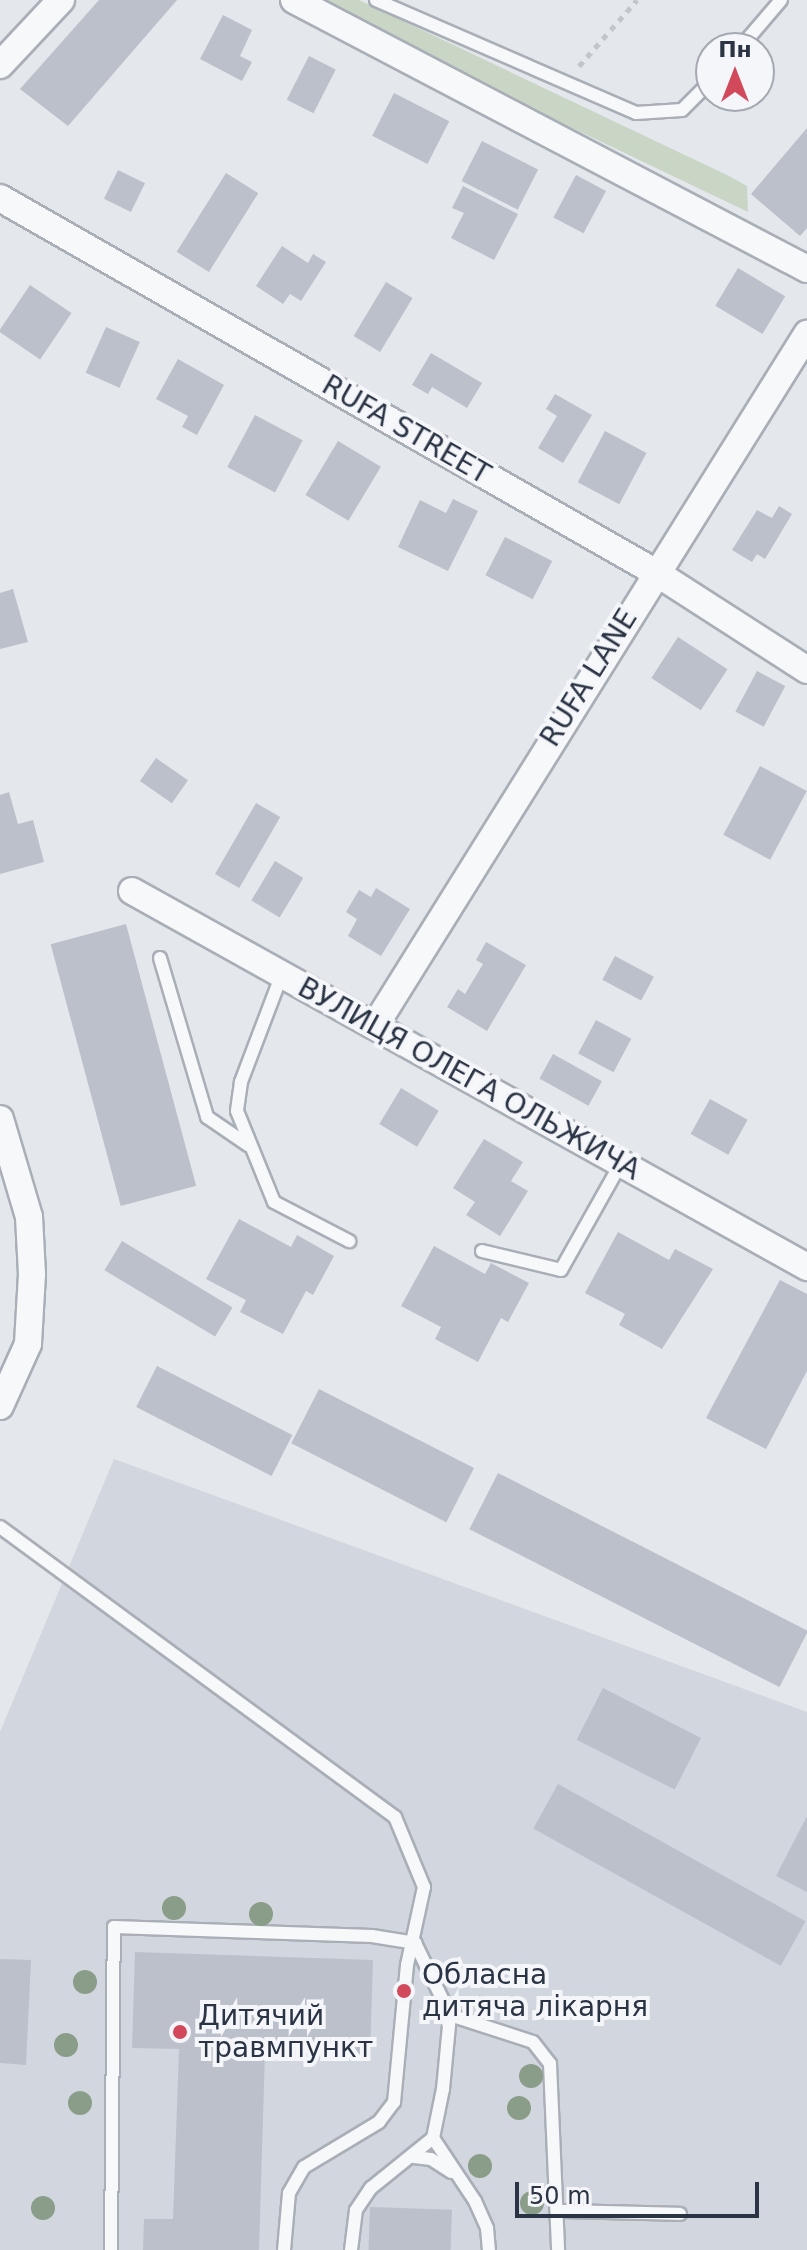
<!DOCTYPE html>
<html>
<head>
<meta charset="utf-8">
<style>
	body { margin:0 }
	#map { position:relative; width:807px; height:2250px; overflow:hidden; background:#e4e7ec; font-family:"DejaVu Sans",sans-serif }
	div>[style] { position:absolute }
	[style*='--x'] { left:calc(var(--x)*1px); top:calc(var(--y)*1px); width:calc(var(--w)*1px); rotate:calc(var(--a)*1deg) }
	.built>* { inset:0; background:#d2d6de }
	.green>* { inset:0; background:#c9d6c5 }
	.building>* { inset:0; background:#bbc0ca; transform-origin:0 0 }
	.path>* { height:5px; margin-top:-2.5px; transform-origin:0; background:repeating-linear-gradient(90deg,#c2c5cb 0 6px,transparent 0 12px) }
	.roads { filter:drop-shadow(2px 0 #a9aeb7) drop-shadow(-2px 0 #a9aeb7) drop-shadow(0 2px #a9aeb7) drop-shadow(0 -2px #a9aeb7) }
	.service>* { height:12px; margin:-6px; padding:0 6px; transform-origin:6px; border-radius:6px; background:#f7f8fa }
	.minor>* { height:26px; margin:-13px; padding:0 13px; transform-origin:13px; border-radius:13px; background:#f7f8fa }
	.trees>* { width:24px; height:24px; margin:-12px; border-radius:50%; background:#899d89 }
	.dots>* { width:22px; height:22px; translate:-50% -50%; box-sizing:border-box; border:4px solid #f4f6f9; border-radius:50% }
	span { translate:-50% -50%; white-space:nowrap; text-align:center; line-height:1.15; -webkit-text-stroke:8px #f4f6f9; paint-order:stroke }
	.street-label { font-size:28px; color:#2b3445 }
	.poi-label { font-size:28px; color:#2b3445 }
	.left { translate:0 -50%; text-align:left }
	.north { position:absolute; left:695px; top:32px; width:80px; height:80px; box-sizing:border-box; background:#f4f6f9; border:2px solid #a4a8b1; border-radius:50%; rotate:0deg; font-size:22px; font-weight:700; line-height:32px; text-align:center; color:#2b3445 }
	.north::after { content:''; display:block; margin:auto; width:28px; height:36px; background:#d1495b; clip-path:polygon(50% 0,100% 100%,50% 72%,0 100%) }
	.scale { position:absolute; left:515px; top:2182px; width:244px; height:36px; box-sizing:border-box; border:4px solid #2b3445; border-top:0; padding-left:10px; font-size:24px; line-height:28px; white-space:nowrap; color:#2b3445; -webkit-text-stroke:6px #f4f6f9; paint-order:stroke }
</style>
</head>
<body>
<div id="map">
	<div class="built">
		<div style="clip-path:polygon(114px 1459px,807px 1712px,807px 2250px,0 2250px,0 1732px)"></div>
	</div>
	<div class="green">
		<div style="clip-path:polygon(317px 0,359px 0,729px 176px,747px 186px,748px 212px,382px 37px)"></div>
	</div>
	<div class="building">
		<div style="clip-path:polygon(99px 0,177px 0,68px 126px,20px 89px)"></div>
		<div style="clip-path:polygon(223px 15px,252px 30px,240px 56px,252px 62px,242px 81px,200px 59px)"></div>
		<div style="left:309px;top:56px;width:30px;height:49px;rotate:27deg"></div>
		<div style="left:394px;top:93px;width:62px;height:48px;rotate:27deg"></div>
		<div style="clip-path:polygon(807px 128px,807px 228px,800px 236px,751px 194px)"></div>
		<div style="left:482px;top:141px;width:63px;height:45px;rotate:27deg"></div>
		<div style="left:118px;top:170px;width:30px;height:32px;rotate:26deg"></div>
		<div style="left:226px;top:173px;width:38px;height:93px;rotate:32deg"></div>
		<div style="left:576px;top:175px;width:34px;height:48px;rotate:28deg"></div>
		<div style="clip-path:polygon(463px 186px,518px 214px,494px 260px,451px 238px,464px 213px,452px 208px)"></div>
		<div style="clip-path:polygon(282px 246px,308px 263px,313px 254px,326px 262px,301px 301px,290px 294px,283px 304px,256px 286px)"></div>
		<div style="left:738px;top:268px;width:55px;height:44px;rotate:31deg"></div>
		<div style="left:386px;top:282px;width:31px;height:63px;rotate:31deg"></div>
		<div style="left:30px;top:285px;width:50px;height:56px;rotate:34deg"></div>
		<div style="left:106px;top:327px;width:37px;height:50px;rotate:24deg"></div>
		<div style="clip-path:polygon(431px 353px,482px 383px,467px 408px,432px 387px,428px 394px,412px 385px)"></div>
		<div style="clip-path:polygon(178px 359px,224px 385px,197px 435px,182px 427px,188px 416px,156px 399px)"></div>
		<div style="clip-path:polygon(555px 394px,592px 415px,563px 463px,538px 448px,557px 416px,546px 409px)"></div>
		<div style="left:255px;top:415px;width:54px;height:59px;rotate:28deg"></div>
		<div style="left:605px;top:431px;width:47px;height:58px;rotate:28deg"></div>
		<div style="left:338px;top:441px;width:50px;height:63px;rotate:31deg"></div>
		<div style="clip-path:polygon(453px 499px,478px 511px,448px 571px,398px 547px,420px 500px,446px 513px)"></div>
		<div style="clip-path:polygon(779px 506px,792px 514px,765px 559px,757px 554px,752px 562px,732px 550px,757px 510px,772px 518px)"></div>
		<div style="left:505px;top:537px;width:53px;height:43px;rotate:27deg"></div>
		<div style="clip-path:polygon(13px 589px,28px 642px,0 649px,0 593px)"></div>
		<div style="left:678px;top:637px;width:59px;height:49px;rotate:33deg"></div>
		<div style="left:757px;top:671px;width:32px;height:46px;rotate:28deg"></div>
		<div style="left:156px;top:758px;width:39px;height:28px;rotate:35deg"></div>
		<div style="left:760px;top:766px;width:53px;height:78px;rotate:28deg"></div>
		<div style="clip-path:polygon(9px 792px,18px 824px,33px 820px,44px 862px,0 874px,0 795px)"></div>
		<div style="left:256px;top:803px;width:28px;height:82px;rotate:30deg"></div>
		<div style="left:275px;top:861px;width:33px;height:46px;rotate:31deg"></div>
		<div style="clip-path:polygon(376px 888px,410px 909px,381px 956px,348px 936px,357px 919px,346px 912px,359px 890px,371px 897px)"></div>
		<div style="left:126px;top:924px;width:271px;height:78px;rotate:75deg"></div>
		<div style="clip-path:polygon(486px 942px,526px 965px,487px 1031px,447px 1007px,458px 989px,465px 994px,483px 964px,476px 960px)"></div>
		<div style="left:615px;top:956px;width:44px;height:27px;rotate:28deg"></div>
		<div style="left:596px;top:1020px;width:40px;height:38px;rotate:28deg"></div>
		<div style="left:553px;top:1054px;width:56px;height:28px;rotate:29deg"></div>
		<div style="left:401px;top:1088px;width:44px;height:42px;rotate:31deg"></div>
		<div style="left:710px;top:1099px;width:43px;height:40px;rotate:29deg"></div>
		<div style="clip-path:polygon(484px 1139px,523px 1162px,511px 1181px,528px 1191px,500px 1236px,466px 1215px,475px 1202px,453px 1188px)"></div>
		<div style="clip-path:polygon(239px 1219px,291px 1247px,297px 1235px,334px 1256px,313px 1295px,306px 1291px,283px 1334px,240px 1312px,246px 1300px,206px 1279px)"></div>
		<div style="clip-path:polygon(618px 1232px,669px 1260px,675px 1249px,713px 1269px,662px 1349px,619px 1325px,625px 1314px,585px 1293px)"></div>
		<div style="left:122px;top:1241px;width:129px;height:34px;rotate:31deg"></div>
		<div style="clip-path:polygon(434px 1246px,485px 1274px,491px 1263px,529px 1283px,508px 1322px,501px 1318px,478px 1362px,435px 1339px,441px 1327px,401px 1306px)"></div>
		<div style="clip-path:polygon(780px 1280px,807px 1294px,807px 1371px,766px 1449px,706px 1418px)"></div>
		<div style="left:157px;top:1366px;width:152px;height:46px;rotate:27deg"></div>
		<div style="left:319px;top:1389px;width:174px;height:61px;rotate:27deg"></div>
		<div style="left:498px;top:1473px;width:348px;height:63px;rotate:27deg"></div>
		<div style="left:603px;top:1688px;width:110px;height:58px;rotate:27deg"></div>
		<div style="left:558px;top:1784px;width:283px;height:51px;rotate:29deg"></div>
		<div style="clip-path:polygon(807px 1816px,807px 1892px,776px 1876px)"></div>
		<div style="clip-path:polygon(135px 1952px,373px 1960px,370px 2054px,265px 2051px,259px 2250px,143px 2250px,144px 2219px,173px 2219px,179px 2049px,132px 2048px)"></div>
		<div style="clip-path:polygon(0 1959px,31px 1960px,26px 2065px,0 2063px)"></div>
		<div style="left:370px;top:2207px;width:82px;height:43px;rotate:2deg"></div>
	</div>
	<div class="path">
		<div style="--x:579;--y:66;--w:88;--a:-48.7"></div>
	</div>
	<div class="roads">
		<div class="service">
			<div style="--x:376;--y:0;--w:283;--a:23.5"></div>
			<div style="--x:636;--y:113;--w:46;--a:-3.7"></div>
			<div style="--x:682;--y:110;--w:41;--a:-45"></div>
			<div style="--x:740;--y:48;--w:63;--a:-49.5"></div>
			<div style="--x:160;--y:958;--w:166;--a:73.5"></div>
			<div style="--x:207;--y:1117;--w:50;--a:34.3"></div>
			<div style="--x:282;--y:974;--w:116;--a:110.8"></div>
			<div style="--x:241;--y:1082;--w:29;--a:98"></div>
			<div style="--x:237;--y:1111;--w:98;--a:67.9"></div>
			<div style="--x:274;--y:1202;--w:85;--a:27.5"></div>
			<div style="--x:482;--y:1251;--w:81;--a:13.5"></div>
			<div style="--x:561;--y:1270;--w:120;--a:-60.7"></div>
			<div style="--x:0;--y:1527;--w:490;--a:36.3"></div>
			<div style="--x:395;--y:1817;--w:76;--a:67.5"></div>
			<div style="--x:424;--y:1887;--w:80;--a:102.3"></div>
			<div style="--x:407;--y:1965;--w:138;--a:95.4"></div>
			<div style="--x:394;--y:2102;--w:25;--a:127"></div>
			<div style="--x:379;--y:2122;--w:87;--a:149"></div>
			<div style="--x:304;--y:2167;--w:30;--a:120"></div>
			<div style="--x:289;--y:2193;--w:57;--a:95"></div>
			<div style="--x:450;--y:2015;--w:87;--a:18"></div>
			<div style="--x:533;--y:2042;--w:28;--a:52"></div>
			<div style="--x:550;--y:2064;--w:186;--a:87.5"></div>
			<div style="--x:433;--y:2138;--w:76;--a:56.3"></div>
			<div style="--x:475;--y:2201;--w:30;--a:66"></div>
			<div style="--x:487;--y:2228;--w:22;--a:85"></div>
			<div style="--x:414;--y:2157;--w:17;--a:7"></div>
			<div style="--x:431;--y:2159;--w:24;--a:33"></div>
			<div style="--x:559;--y:2211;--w:121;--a:1.4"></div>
			<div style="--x:111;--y:2250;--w:323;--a:-89.5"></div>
			<div style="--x:114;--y:1927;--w:258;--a:2"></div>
			<div style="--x:372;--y:1936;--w:44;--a:9.2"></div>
			<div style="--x:351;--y:2250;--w:40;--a:-82.9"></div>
			<div style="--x:356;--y:2210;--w:27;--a:-56"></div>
			<div style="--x:371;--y:2188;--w:80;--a:-38.9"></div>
			<div style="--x:433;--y:2138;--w:50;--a:-78.5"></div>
			<div style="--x:443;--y:2089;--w:74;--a:-84.6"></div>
			<div style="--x:450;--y:2015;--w:80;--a:-115.9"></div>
		</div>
		<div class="minor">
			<div style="--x:294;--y:0;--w:579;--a:27.67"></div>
			<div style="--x:0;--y:65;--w:89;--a:-46.8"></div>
			<div style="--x:0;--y:198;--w:754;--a:29.73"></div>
			<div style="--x:655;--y:572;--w:181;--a:32.8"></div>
			<div style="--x:132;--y:891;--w:773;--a:29.12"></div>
			<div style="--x:376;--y:1024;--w:814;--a:-58.01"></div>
			<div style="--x:0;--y:1119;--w:102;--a:73.5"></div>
			<div style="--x:29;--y:1217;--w:57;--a:87"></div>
			<div style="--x:32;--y:1274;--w:70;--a:93.3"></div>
			<div style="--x:28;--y:1344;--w:68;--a:114.3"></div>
		</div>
	</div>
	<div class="trees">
		<div style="left:174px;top:1908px"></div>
		<div style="left:261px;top:1914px"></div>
		<div style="left:85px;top:1982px"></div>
		<div style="left:66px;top:2045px"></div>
		<div style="left:531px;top:2076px"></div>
		<div style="left:80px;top:2103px"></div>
		<div style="left:519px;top:2108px"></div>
		<div style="left:480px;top:2166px"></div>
		<div style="left:532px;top:2203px"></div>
		<div style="left:43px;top:2208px"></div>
	</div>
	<div class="dots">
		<div style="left:404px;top:1991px;background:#d1495b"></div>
		<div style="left:180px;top:2032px;background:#d1495b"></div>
	</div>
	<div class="street-label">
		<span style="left:406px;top:430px;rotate:30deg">RUFA STREET</span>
		<span style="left:589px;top:678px;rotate:-58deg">RUFA LANE</span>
		<span style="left:469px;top:1079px;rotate:29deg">ВУЛИЦЯ ОЛЕГА ОЛЬЖИЧА</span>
	</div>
	<div class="poi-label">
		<span class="left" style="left:422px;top:1991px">Обласна<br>дитяча лікарня</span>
		<span class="left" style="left:198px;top:2032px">Дитячий<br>травмпункт</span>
	</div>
	<div class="north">Пн</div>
	<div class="scale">50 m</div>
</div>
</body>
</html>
